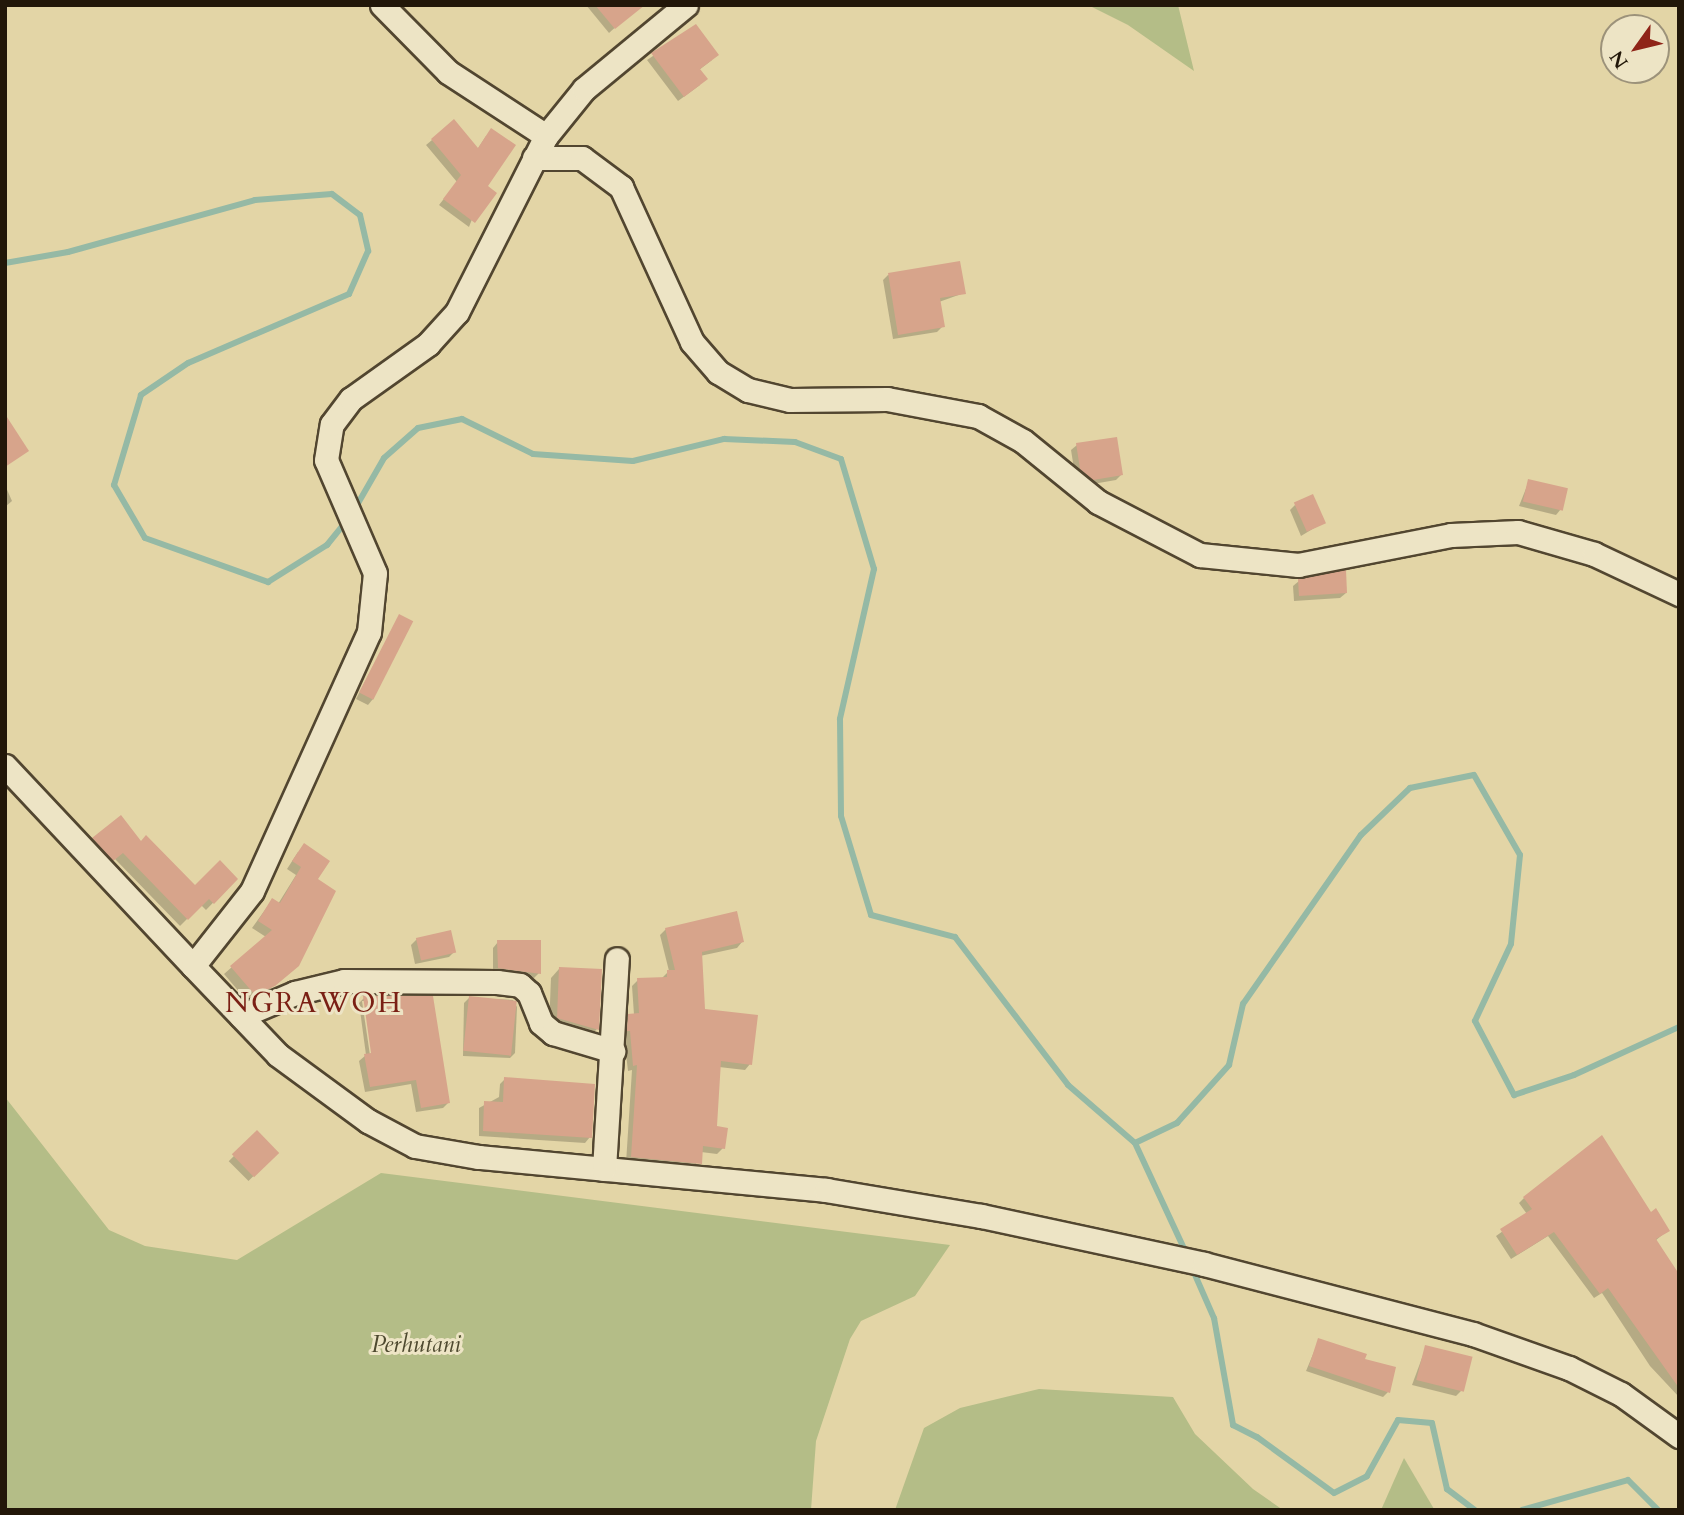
<!DOCTYPE html>
<html>
<head>
<meta charset="utf-8">
<style>
	body { margin:0 }
	#map { position:relative; width:1684px; height:1515px; overflow:hidden; background:#e3d5a6; font-family:Cardo,serif }
	div>[style] { position:absolute }
	[style*='--x'] { left:calc(var(--x)*1px); top:calc(var(--y)*1px); width:calc(var(--w)*1px); rotate:calc(var(--a)*1deg) }
	.green>* { inset:0; background:#b4bd87 }
	.shadow>* { inset:0; background:#0003; transform-origin:0 0 }
	.stream>* { height:6px; margin:-3px; padding:0 3px; transform-origin:3px; border-radius:3px; background:#95b9a5 }
	.building>* { inset:0; background:#d7a48b; transform-origin:0 0 }
	.roads { filter:drop-shadow(2px 0 #524630) drop-shadow(-2px 0 #524630) drop-shadow(0 2px #524630) drop-shadow(0 -2px #524630) }
	.minor>* { height:23px; margin:-11.5px; padding:0 11.5px; transform-origin:11.5px; border-radius:11.5px; background:#ede4c5 }
	span { translate:-50% -50%; white-space:nowrap; text-align:center; line-height:1.15; -webkit-text-stroke:6px #ede4c5; paint-order:stroke }
	.park-label { font-size:24px; color:#4e492f; font-style:italic }
	.quarter-label { font-size:28px; color:#7a1f14; letter-spacing:2px }
	.frame { position:absolute; inset:0; border:7px solid #221709; pointer-events:none }
	.north { position:absolute; left:1600px; top:14px; width:70px; height:70px; box-sizing:border-box; background:#ede4c5; border:2px solid #9c927a; border-radius:50%; rotate:236deg; font-size:19px; font-weight:700; line-height:28px; text-align:center; color:#221709 }
	.north::after { content:''; display:block; margin:auto; width:24px; height:32px; background:#8f2418; clip-path:polygon(50% 0,100% 100%,50% 72%,0 100%) }
</style>
</head>
<body>
<div id="map">
	<div class="green">
		<div style="clip-path:polygon(1088px 5px,1178px 5px,1194px 71px,1128px 25px)"></div>
		<div style="clip-path:polygon(5px 1097px,109px 1230px,145px 1246px,237px 1260px,381px 1173px,950px 1245px,915px 1296px,861px 1321px,850px 1339px,816px 1441px,811px 1510px,5px 1510px)"></div>
		<div style="clip-path:polygon(1039px 1389px,1173px 1397px,1195px 1434px,1253px 1489px,1283px 1510px,895px 1510px,924px 1428px,960px 1408px)"></div>
		<div style="clip-path:polygon(1404px 1458px,1434px 1509px,1434px 1510px,1381px 1510px)"></div>
	</div>
	<div class="shadow">
		<div style="clip-path:polygon(586px 5px,640px 5px,609px 33px)"></div>
		<div style="clip-path:polygon(696px 27px,712px 60px,699px 70px,700px 85px,678px 101px,647px 60px)"></div>
		<div style="clip-path:polygon(486px 136px,485px 186px,469px 227px,439px 205px,457px 182px,426px 145px,432px 140px,477px 150px)"></div>
		<div style="clip-path:polygon(888px 275px,964px 293px,939px 302px,943px 326px,937px 332px,893px 339px,883px 280px)"></div>
		<div style="clip-path:polygon(1077px 445px,1121px 475px,1116px 480px,1087px 485px,1075px 475px,1071px 450px)"></div>
		<div style="clip-path:polygon(1529px 481px,1561px 509px,1556px 515px,1519px 506px)"></div>
		<div style="clip-path:polygon(5px 485px,12px 501px,5px 507px)"></div>
		<div style="clip-path:polygon(1295px 505px,1324px 522px,1301px 536px,1290px 510px)"></div>
		<div style="clip-path:polygon(1299px 581px,1346px 593px,1340px 598px,1294px 601px,1293px 586px)"></div>
		<div style="clip-path:polygon(399px 616px,373px 699px,368px 705px,356px 699px)"></div>
		<div style="clip-path:polygon(121px 817px,140px 843px,195px 887px,236px 879px,206px 910px,201px 905px,180px 926px,115px 859px,105px 867px,86px 846px)"></div>
		<div style="clip-path:polygon(298px 852px,315px 880px,295px 963px,266px 993px,247px 1001px,224px 974px,266px 937px,252px 928px,272px 900px,278px 904px,296px 875px,287px 869px)"></div>
		<div style="clip-path:polygon(666px 929px,742px 942px,737px 948px,700px 956px,703px 1010px,750px 1064px,745px 1070px,719px 1067px,715px 1128px,723px 1148px,717px 1154px,701px 1152px,694px 1169px,626px 1163px,632px 1070px,628px 1071px,622px 1021px,634px 1015px,632px 986px,638px 980px,661px 979px,669px 971px,660px 935px)"></div>
		<div style="clip-path:polygon(417px 939px,454px 952px,449px 957px,415px 964px,411px 945px)"></div>
		<div style="clip-path:polygon(498px 942px,539px 973px,534px 978px,493px 973px,493px 948px)"></div>
		<div style="clip-path:polygon(559px 969px,597px 1029px,588px 1038px,549px 1027px,551px 978px)"></div>
		<div style="clip-path:polygon(evenodd,364px 998px,448px 1103px,443px 1108px,416px 1112px,411px 1084px,365px 1092px,359px 1061px,366px 1055px,359px 1003px,364px 998px,362px 1001px,366px 1001px,374px 1061px,371px 1062px,362px 1001px)"></div>
		<div style="clip-path:polygon(469px 998px,513px 1000px,517px 1007px,515px 1053px,510px 1058px,463px 1056px,464px 1003px)"></div>
		<div style="clip-path:polygon(505px 1079px,590px 1137px,585px 1143px,479px 1136px,479px 1108px,499px 1097px,500px 1084px)"></div>
		<div style="left:257px;top:1133px;width:28px;height:40px;rotate:45deg"></div>
		<div style="clip-path:polygon(1524px 1198px,1650px 1214px,1668px 1230px,1655px 1241px,1679px 1319px,1679px 1397px,1650px 1366px,1602px 1293px,1594px 1298px,1548px 1236px,1511px 1259px,1496px 1236px,1527px 1214px,1519px 1203px)"></div>
		<div style="clip-path:polygon(1319px 1340px,1363px 1361px,1394px 1368px,1388px 1392px,1383px 1397px,1306px 1371px)"></div>
		<div style="clip-path:polygon(1426px 1347px,1461px 1391px,1456px 1396px,1412px 1385px)"></div>
	</div>
	<div class="stream">
		<div style="--x:5;--y:263;--w:64;--a:-9.9"></div>
		<div style="--x:68;--y:252;--w:194;--a:-15.5"></div>
		<div style="--x:255;--y:200;--w:77;--a:-4.5"></div>
		<div style="--x:332;--y:194;--w:35;--a:37"></div>
		<div style="--x:360;--y:215;--w:37;--a:77"></div>
		<div style="--x:368;--y:251;--w:47;--a:113.8"></div>
		<div style="--x:349;--y:294;--w:175;--a:156.8"></div>
		<div style="--x:188;--y:363;--w:57;--a:145.8"></div>
		<div style="--x:141;--y:395;--w:94;--a:106.7"></div>
		<div style="--x:114;--y:485;--w:61;--a:59.7"></div>
		<div style="--x:145;--y:538;--w:131;--a:19.7"></div>
		<div style="--x:268;--y:582;--w:70;--a:-32.1"></div>
		<div style="--x:327;--y:545;--w:32;--a:-51"></div>
		<div style="--x:353;--y:512;--w:62;--a:-60.1"></div>
		<div style="--x:384;--y:458;--w:45;--a:-41.4"></div>
		<div style="--x:418;--y:428;--w:45;--a:-11.6"></div>
		<div style="--x:462;--y:419;--w:79;--a:26.2"></div>
		<div style="--x:533;--y:454;--w:100;--a:4"></div>
		<div style="--x:633;--y:461;--w:94;--a:-13.6"></div>
		<div style="--x:724;--y:439;--w:71;--a:2.4"></div>
		<div style="--x:795;--y:442;--w:49;--a:20.3"></div>
		<div style="--x:841;--y:459;--w:115;--a:73.3"></div>
		<div style="--x:874;--y:569;--w:154;--a:102.8"></div>
		<div style="--x:840;--y:719;--w:97;--a:89.4"></div>
		<div style="--x:841;--y:816;--w:103;--a:73.1"></div>
		<div style="--x:871;--y:915;--w:87;--a:14.7"></div>
		<div style="--x:955;--y:937;--w:186;--a:52.6"></div>
		<div style="--x:1068;--y:1085;--w:89;--a:40.9"></div>
		<div style="--x:1135;--y:1143;--w:123;--a:65.1"></div>
		<div style="--x:1135;--y:1143;--w:47;--a:-25.5"></div>
		<div style="--x:1177;--y:1123;--w:78;--a:-48.1"></div>
		<div style="--x:1229;--y:1065;--w:63;--a:-77.1"></div>
		<div style="--x:1243;--y:1004;--w:206;--a:-55.1"></div>
		<div style="--x:1361;--y:835;--w:68;--a:-43.8"></div>
		<div style="--x:1410;--y:788;--w:65;--a:-11.5"></div>
		<div style="--x:1474;--y:775;--w:92;--a:60.1"></div>
		<div style="--x:1520;--y:855;--w:89;--a:95.8"></div>
		<div style="--x:1511;--y:944;--w:85;--a:115.1"></div>
		<div style="--x:1475;--y:1021;--w:84;--a:62.2"></div>
		<div style="--x:1514;--y:1095;--w:63;--a:-18.4"></div>
		<div style="--x:1574;--y:1075;--w:115;--a:-24.6"></div>
		<div style="--x:1192;--y:1268;--w:55;--a:66.3"></div>
		<div style="--x:1214;--y:1318;--w:109;--a:79.9"></div>
		<div style="--x:1233;--y:1425;--w:27;--a:27"></div>
		<div style="--x:1257;--y:1437;--w:95;--a:36"></div>
		<div style="--x:1334;--y:1493;--w:37;--a:-27"></div>
		<div style="--x:1367;--y:1476;--w:64;--a:-61"></div>
		<div style="--x:1398;--y:1420;--w:34;--a:5"></div>
		<div style="--x:1432;--y:1423;--w:68;--a:77.2"></div>
		<div style="--x:1447;--y:1489;--w:35;--a:37"></div>
		<div style="--x:1522;--y:1510;--w:110;--a:-15.8"></div>
		<div style="--x:1628;--y:1480;--w:42;--a:45"></div>
	</div>
	<div class="building">
		<div style="clip-path:polygon(595px 5px,645px 5px,615px 29px)"></div>
		<div style="clip-path:polygon(696px 24px,719px 55px,700px 69px,708px 79px,684px 97px,651px 53px)"></div>
		<div style="clip-path:polygon(454px 119px,478px 148px,491px 128px,516px 145px,488px 186px,497px 193px,475px 223px,443px 199px,461px 175px,431px 139px)"></div>
		<div style="clip-path:polygon(960px 261px,966px 294px,940px 298px,945px 327px,898px 335px,888px 273px)"></div>
		<div style="clip-path:polygon(5px 414px,29px 451px,5px 467px)"></div>
		<div style="clip-path:polygon(1117px 437px,1123px 475px,1093px 480px,1080px 469px,1076px 443px)"></div>
		<div style="left:1528px;top:479px;width:41px;height:23px;rotate:13deg"></div>
		<div style="left:1313px;top:494px;width:32px;height:21px;rotate:66deg"></div>
		<div style="clip-path:polygon(1346px 570px,1347px 593px,1299px 596px,1298px 579px)"></div>
		<div style="left:399px;top:614px;width:16px;height:88px;rotate:27deg"></div>
		<div style="clip-path:polygon(121px 815px,141px 841px,146px 835px,195px 885px,220px 860px,238px 879px,214px 904px,209px 899px,188px 920px,123px 853px,113px 861px,92px 838px)"></div>
		<div style="clip-path:polygon(304px 843px,330px 861px,318px 879px,336px 891px,299px 966px,275px 986px,255px 995px,230px 966px,272px 930px,258px 921px,272px 898px,280px 903px,301px 867px,292px 861px)"></div>
		<div style="clip-path:polygon(737px 911px,744px 942px,702px 952px,705px 1009px,758px 1015px,752px 1065px,721px 1061px,717px 1126px,728px 1128px,725px 1149px,703px 1146px,702px 1164px,631px 1157px,637px 1065px,633px 1066px,630px 1031px,627px 1031px,628px 1014px,639px 1013px,637px 978px,667px 977px,667px 970px,675px 970px,665px 928px)"></div>
		<div style="left:451px;top:930px;width:23px;height:36px;rotate:77deg"></div>
		<div style="clip-path:polygon(497px 940px,541px 940px,541px 974px,498px 968px)"></div>
		<div style="clip-path:polygon(559px 967px,602px 969px,599px 1030px,557px 1018px)"></div>
		<div style="clip-path:polygon(363px 996px,433px 996px,450px 1103px,421px 1108px,416px 1080px,370px 1087px,364px 1054px,371px 1053px)"></div>
		<div style="left:469px;top:996px;width:48px;height:55px;rotate:6deg"></div>
		<div style="clip-path:polygon(504px 1077px,595px 1084px,592px 1138px,483px 1131px,484px 1101px,503px 1102px)"></div>
		<div style="left:257px;top:1130px;width:32px;height:35px;rotate:46deg"></div>
		<div style="clip-path:polygon(1602px 1135px,1651px 1212px,1656px 1208px,1670px 1231px,1656px 1239px,1679px 1274px,1679px 1388px,1608px 1288px,1600px 1294px,1554px 1232px,1517px 1255px,1500px 1229px,1532px 1209px,1523px 1197px)"></div>
		<div style="clip-path:polygon(1318px 1338px,1367px 1354px,1365px 1359px,1396px 1367px,1390px 1393px,1309px 1366px)"></div>
		<div style="left:1425px;top:1345px;width:49px;height:36px;rotate:14deg"></div>
	</div>
	<div class="roads">
		<div class="minor">
			<div style="--x:382;--y:5;--w:94;--a:45.4"></div>
			<div style="--x:448;--y:72;--w:117;--a:33.1"></div>
			<div style="--x:534;--y:158;--w:48;--a:0"></div>
			<div style="--x:582;--y:158;--w:49;--a:36.6"></div>
			<div style="--x:621;--y:187;--w:170;--a:65.4"></div>
			<div style="--x:692;--y:342;--w:40;--a:49"></div>
			<div style="--x:718;--y:372;--w:35;--a:31"></div>
			<div style="--x:748;--y:390;--w:43;--a:13.4"></div>
			<div style="--x:790;--y:400;--w:97;--a:-0.6"></div>
			<div style="--x:887;--y:399;--w:93;--a:10.6"></div>
			<div style="--x:978;--y:416;--w:51;--a:29.1"></div>
			<div style="--x:1023;--y:441;--w:97;--a:39.1"></div>
			<div style="--x:1098;--y:502;--w:115;--a:27.5"></div>
			<div style="--x:1200;--y:555;--w:99;--a:5.8"></div>
			<div style="--x:1298;--y:565;--w:156;--a:-11.1"></div>
			<div style="--x:1451;--y:535;--w:67;--a:-2.6"></div>
			<div style="--x:1518;--y:532;--w:79;--a:16.1"></div>
			<div style="--x:1594;--y:554;--w:94;--a:25.2"></div>
			<div style="--x:5;--y:766;--w:274;--a:46.8"></div>
			<div style="--x:193;--y:966;--w:95;--a:-51.8"></div>
			<div style="--x:252;--y:891;--w:284;--a:-65.7"></div>
			<div style="--x:369;--y:632;--w:59;--a:-84.2"></div>
			<div style="--x:375;--y:573;--w:123;--a:-113.4"></div>
			<div style="--x:326;--y:460;--w:36;--a:-81"></div>
			<div style="--x:332;--y:424;--w:31;--a:-53"></div>
			<div style="--x:351;--y:399;--w:95;--a:-35.5"></div>
			<div style="--x:428;--y:344;--w:43;--a:-47.8"></div>
			<div style="--x:457;--y:312;--w:197;--a:-63.2"></div>
			<div style="--x:546;--y:136;--w:60;--a:-51"></div>
			<div style="--x:584;--y:89;--w:132;--a:-39.5"></div>
			<div style="--x:193;--y:966;--w:123;--a:46.3"></div>
			<div style="--x:278;--y:1055;--w:112;--a:36.3"></div>
			<div style="--x:368;--y:1121;--w:53;--a:28"></div>
			<div style="--x:415;--y:1146;--w:65;--a:9.8"></div>
			<div style="--x:479;--y:1157;--w:349;--a:5.4"></div>
			<div style="--x:826;--y:1190;--w:157;--a:9.5"></div>
			<div style="--x:981;--y:1216;--w:228;--a:12.1"></div>
			<div style="--x:1204;--y:1264;--w:278;--a:14.6"></div>
			<div style="--x:1473;--y:1334;--w:102;--a:19.5"></div>
			<div style="--x:1569;--y:1368;--w:58;--a:26.6"></div>
			<div style="--x:1621;--y:1394;--w:72;--a:35.9"></div>
			<div style="--x:241;--y:1016;--w:59;--a:-23.1"></div>
			<div style="--x:295;--y:993;--w:50;--a:-13.8"></div>
			<div style="--x:344;--y:981;--w:153;--a:0.4"></div>
			<div style="--x:497;--y:982;--w:23;--a:7"></div>
			<div style="--x:520;--y:985;--w:12;--a:42"></div>
			<div style="--x:529;--y:993;--w:32;--a:68"></div>
			<div style="--x:541;--y:1023;--w:16;--a:40"></div>
			<div style="--x:553;--y:1033;--w:63;--a:16.7"></div>
			<div style="--x:604;--y:1169;--w:210;--a:-86.5"></div>
		</div>
	</div>
	<div class="park-label">
		<span style="left:416px;top:1345px">Perhutani</span>
	</div>
	<div class="quarter-label">
		<span style="left:314px;top:1003px">NGRAWOH</span>
	</div>
	<div class="frame"></div>
	<div class="north">N</div>
</div>
</body>
</html>
